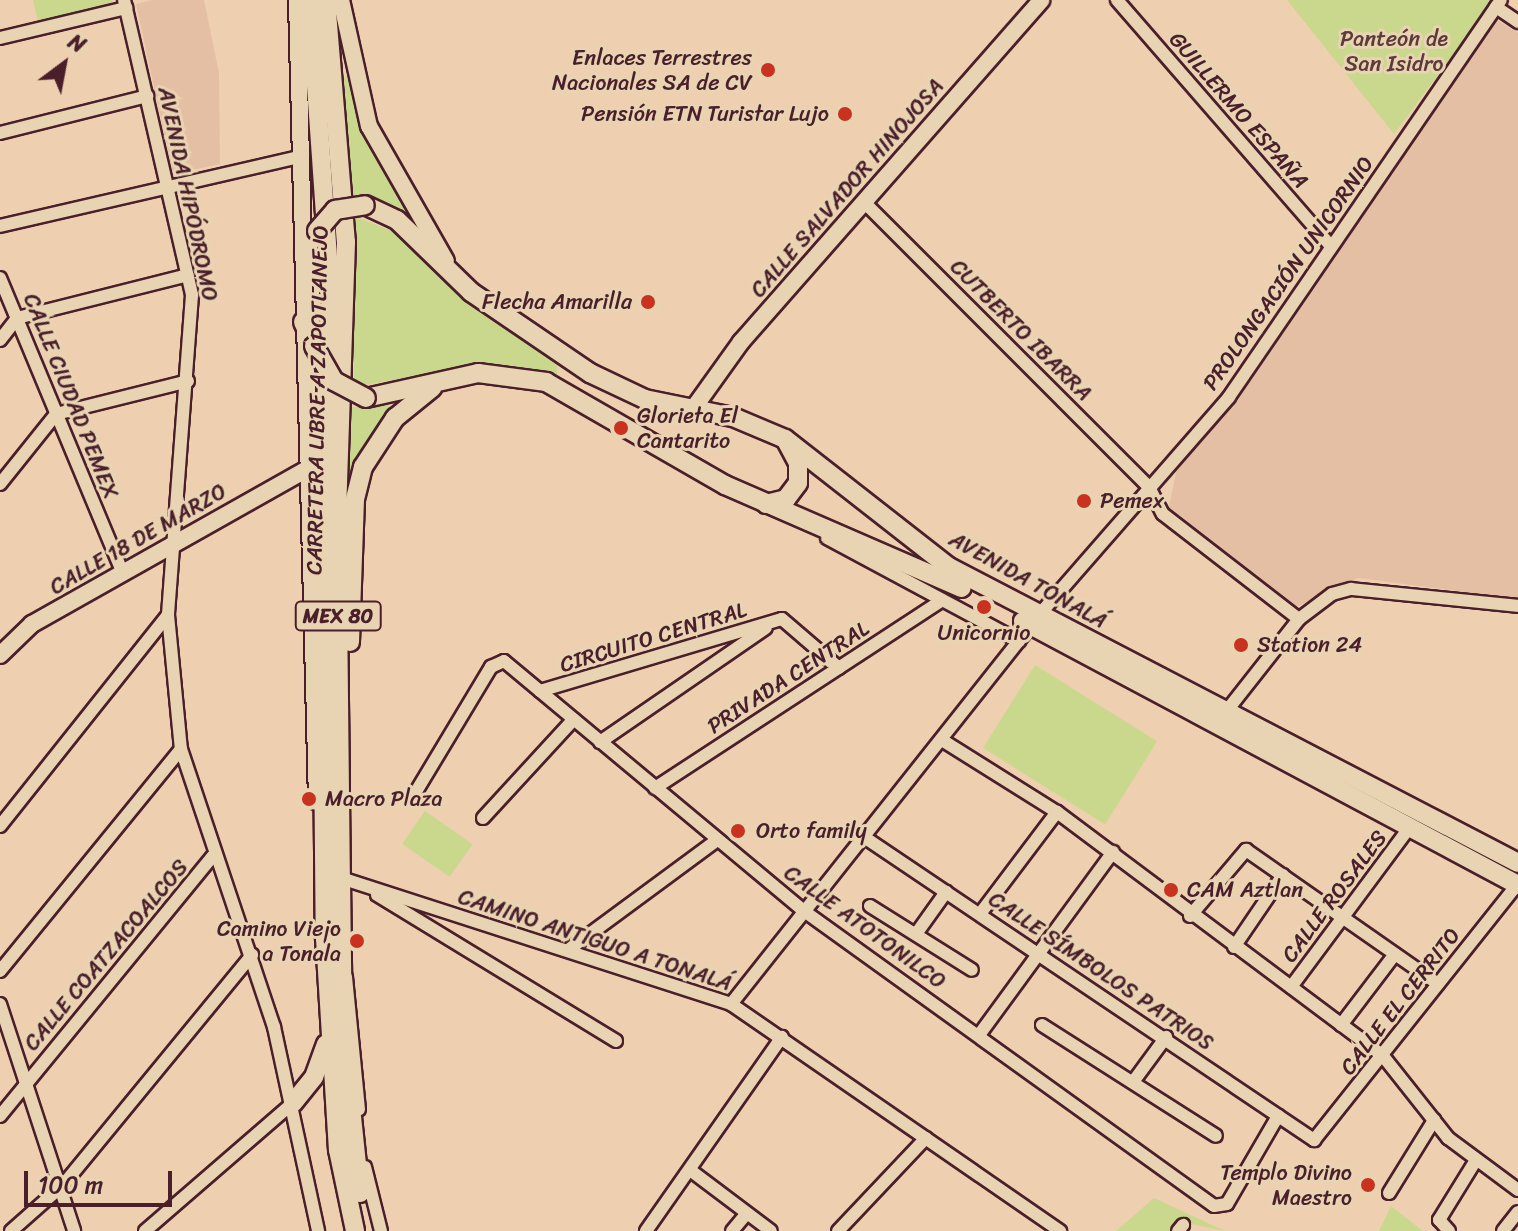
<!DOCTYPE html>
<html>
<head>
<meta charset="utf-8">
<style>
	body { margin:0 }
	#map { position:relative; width:1518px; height:1231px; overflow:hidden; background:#eed0b0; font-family:Sriracha,sans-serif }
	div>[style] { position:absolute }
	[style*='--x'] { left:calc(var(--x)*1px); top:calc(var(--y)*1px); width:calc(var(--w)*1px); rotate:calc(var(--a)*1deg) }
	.built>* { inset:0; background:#e4bfa4 }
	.green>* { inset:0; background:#c9d88c; transform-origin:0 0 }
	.roads { filter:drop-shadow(2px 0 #4a1f2b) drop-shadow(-2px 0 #4a1f2b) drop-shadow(0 2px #4a1f2b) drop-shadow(0 -2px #4a1f2b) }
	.street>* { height:12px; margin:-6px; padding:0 6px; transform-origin:6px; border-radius:6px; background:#e8d4b2 }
	.secondary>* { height:16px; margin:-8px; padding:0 8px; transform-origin:8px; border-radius:8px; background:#e8d4b2 }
	.primary>* { height:18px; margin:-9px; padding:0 9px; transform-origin:9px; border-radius:9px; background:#e8d4b2 }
	.bridges { filter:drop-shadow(2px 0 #4a1f2b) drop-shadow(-2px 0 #4a1f2b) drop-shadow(0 2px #4a1f2b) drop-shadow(0 -2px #4a1f2b) }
	.primary-bridge>* { height:18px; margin:-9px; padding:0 9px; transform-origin:9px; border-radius:9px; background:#e8d4b2 }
	.dots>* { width:22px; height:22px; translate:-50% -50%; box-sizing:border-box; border:4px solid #e8d4b2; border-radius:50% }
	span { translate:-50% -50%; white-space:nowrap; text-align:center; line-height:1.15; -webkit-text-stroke:6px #e8d4b2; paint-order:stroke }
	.shield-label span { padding:2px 6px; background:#e8d4b2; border:2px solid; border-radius:6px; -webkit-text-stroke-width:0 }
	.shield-label { font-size:20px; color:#4a1f2b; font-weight:700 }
	.park-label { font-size:22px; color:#5d3b3a }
	.poi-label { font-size:22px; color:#4a1f2b }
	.right { translate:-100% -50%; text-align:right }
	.left { translate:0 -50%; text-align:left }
	.street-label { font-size:22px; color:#4a1f2b }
	.north { position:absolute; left:24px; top:24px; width:80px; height:80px; -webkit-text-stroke:6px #e8d4b2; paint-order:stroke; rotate:32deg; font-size:22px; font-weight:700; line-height:32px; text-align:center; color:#4a1f2b }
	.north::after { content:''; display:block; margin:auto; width:28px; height:36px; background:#4a1f2b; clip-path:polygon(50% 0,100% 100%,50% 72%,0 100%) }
	.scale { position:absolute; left:24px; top:1171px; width:148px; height:36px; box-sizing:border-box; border:4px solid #4a1f2b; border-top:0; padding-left:10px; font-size:24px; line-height:28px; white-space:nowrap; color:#4a1f2b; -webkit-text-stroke:6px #e8d4b2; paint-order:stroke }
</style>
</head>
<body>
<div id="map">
	<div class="built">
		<div style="clip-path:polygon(152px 0,204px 0,219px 73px,220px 164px,173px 174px,136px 4px)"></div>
		<div style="clip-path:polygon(1497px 20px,1518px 33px,1518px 599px,1358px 578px,1296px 607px,1169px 507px,1177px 467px,1237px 401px)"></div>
	</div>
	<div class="green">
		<div style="clip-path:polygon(33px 0,112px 0,113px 3px,38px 22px)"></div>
		<div style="clip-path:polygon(1287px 0,1494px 0,1394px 134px)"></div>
		<div style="clip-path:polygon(347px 77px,368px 139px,405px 211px,353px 197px,341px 78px)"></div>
		<div style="clip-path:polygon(354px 216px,399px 234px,475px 306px,557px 363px,557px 377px,464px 367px,354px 387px)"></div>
		<div style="clip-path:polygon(399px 405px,348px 492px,352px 407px)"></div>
		<div style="left:1035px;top:665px;width:144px;height:98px;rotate:32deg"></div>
		<div style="left:425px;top:811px;width:58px;height:40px;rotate:35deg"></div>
		<div style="clip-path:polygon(1154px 1198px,1225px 1231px,1185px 1223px,1173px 1231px,1116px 1231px)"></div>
		<div style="clip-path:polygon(1391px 1206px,1423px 1231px,1379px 1231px)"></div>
	</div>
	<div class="roads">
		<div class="street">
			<div style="--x:124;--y:0;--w:303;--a:77"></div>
			<div style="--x:192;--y:295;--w:321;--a:94.3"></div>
			<div style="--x:168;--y:615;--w:135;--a:84.5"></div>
			<div style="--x:181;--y:749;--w:293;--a:71.5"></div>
			<div style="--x:274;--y:1027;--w:209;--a:77.8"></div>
			<div style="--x:1117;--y:0;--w:326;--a:49"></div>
			<div style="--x:1496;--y:7;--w:27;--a:34"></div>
			<div style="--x:0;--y:38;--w:130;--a:-13.4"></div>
			<div style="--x:0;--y:133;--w:152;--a:-14.1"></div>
			<div style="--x:864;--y:202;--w:403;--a:45"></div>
			<div style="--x:1149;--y:487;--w:30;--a:63"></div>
			<div style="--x:1163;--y:514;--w:172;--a:37.7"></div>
			<div style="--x:0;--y:226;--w:308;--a:-13"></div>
			<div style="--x:0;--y:278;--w:321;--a:67.4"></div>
			<div style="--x:0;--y:340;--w:28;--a:-52"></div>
			<div style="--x:17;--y:318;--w:176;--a:-14.1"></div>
			<div style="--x:0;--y:484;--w:90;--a:-51.3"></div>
			<div style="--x:56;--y:414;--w:136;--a:-14"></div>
			<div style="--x:827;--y:538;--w:218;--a:28.2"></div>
			<div style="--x:540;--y:691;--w:252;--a:-16.6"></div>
			<div style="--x:782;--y:619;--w:75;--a:40.7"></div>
			<div style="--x:1225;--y:713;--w:120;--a:-51.8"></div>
			<div style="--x:1299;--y:619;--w:41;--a:-37.1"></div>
			<div style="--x:1332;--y:594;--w:20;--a:-15"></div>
			<div style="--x:1351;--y:589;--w:168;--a:5.8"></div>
			<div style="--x:942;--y:740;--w:136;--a:32.1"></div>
			<div style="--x:1057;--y:812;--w:407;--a:36.8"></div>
			<div style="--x:1383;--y:1056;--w:105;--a:51.6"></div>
			<div style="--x:1448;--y:1138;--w:87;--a:36.6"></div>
			<div style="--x:600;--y:742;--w:201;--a:-34.5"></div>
			<div style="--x:655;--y:788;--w:343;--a:-33.2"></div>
			<div style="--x:417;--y:790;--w:144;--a:-59"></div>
			<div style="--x:491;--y:667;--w:14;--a:-25"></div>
			<div style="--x:504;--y:661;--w:391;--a:39.8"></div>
			<div style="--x:804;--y:911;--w:505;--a:35.74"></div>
			<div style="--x:1214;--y:1206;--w:13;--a:-9"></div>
			<div style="--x:1227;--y:1204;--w:102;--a:-59.9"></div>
			<div style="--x:483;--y:818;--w:134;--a:-47.4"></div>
			<div style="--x:0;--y:826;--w:270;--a:-51.5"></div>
			<div style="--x:864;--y:837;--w:543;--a:33.95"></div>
			<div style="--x:1314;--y:1140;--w:326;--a:-51.5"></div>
			<div style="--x:341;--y:878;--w:410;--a:17.9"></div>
			<div style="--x:731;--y:1004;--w:400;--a:34.6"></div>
			<div style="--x:377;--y:895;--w:280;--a:31.4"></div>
			<div style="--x:870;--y:906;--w:120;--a:32.1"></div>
			<div style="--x:980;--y:914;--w:128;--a:-53"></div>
			<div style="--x:1190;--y:916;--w:87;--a:-49.7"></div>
			<div style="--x:1246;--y:850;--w:234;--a:34.9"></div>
			<div style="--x:916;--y:934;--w:52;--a:-54.5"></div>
			<div style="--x:1234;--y:947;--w:87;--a:-55.8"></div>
			<div style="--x:568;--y:950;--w:185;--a:-36.4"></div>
			<div style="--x:0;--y:971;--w:286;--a:-50.8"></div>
			<div style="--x:346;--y:977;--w:133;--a:84.4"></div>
			<div style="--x:1291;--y:987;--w:198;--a:-53.4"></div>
			<div style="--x:0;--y:1004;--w:239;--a:71.9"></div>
			<div style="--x:731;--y:1004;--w:496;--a:-51.6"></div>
			<div style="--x:1039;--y:615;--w:289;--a:-48.9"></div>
			<div style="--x:1229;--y:397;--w:481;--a:-55.6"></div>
			<div style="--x:1042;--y:1025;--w:206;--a:32.5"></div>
			<div style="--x:1341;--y:1025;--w:89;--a:-52.7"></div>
			<div style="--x:979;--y:1035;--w:227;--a:-53.8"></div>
			<div style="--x:1133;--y:1082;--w:56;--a:-53.7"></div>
			<div style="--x:0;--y:1116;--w:336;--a:-50.7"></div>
			<div style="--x:365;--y:1167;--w:66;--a:76"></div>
			<div style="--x:690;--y:1170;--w:101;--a:37"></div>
			<div style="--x:1389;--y:1193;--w:86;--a:-58.3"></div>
			<div style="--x:11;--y:1231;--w:69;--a:-41.5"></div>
			<div style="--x:63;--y:1185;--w:298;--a:-50.6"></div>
			<div style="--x:145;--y:1231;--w:196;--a:-40.9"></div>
			<div style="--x:646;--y:1231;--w:237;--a:-55"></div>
			<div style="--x:732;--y:1231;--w:23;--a:-50"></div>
			<div style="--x:838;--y:1231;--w:128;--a:-46.6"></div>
			<div style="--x:1178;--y:1231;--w:8;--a:-50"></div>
			<div style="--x:1449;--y:1231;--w:15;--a:-132"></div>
			<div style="--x:1439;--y:1220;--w:70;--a:-58.3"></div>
			<div style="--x:1503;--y:1231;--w:24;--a:-52"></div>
		</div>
		<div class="secondary">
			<div style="--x:297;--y:0;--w:802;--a:88.57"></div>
			<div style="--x:341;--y:0;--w:129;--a:77.5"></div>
			<div style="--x:369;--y:126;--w:155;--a:60.3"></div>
			<div style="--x:693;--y:409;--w:82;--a:-54.4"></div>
			<div style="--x:741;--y:342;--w:455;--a:-48.7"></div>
			<div style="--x:0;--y:655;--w:45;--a:-44.1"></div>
			<div style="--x:32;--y:624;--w:313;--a:-29.4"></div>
		</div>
		<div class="primary">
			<div style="--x:310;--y:0;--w:303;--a:86"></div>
			<div style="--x:331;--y:302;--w:206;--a:92.8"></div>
			<div style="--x:321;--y:508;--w:430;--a:89.5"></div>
			<div style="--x:325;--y:938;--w:212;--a:86.5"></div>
			<div style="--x:338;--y:1150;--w:83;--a:78.1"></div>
			<div style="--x:326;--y:0;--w:243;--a:85.3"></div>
			<div style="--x:346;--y:242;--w:266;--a:91.9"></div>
			<div style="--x:337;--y:508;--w:370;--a:89.4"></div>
			<div style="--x:341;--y:878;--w:153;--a:89.3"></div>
			<div style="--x:343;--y:1031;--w:163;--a:84"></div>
			<div style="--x:365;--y:205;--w:35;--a:25"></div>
			<div style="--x:397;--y:220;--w:103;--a:44.2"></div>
			<div style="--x:471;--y:292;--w:144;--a:34.2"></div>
			<div style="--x:590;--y:373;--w:61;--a:25.3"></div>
			<div style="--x:645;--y:399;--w:90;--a:11.6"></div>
			<div style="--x:733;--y:417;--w:56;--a:22.9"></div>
			<div style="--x:785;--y:439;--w:208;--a:38"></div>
			<div style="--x:949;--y:567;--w:641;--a:27.48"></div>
			<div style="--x:304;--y:252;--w:25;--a:-58"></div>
			<div style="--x:303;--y:322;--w:26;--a:65"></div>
			<div style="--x:366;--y:398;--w:115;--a:-12.6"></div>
			<div style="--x:478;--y:373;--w:69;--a:7.5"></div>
			<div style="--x:546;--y:382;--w:207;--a:29.9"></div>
			<div style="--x:725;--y:485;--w:258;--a:23.5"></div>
			<div style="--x:766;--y:504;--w:21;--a:-14"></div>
			<div style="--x:786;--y:499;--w:20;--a:-53"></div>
			<div style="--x:798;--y:483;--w:20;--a:-90"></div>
			<div style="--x:798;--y:463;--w:27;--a:-118"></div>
			<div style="--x:1023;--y:621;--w:561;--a:28.07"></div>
			<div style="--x:350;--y:642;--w:143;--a:-88"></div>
			<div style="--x:355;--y:499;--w:33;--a:-76"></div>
			<div style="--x:363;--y:467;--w:59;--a:-56.9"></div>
			<div style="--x:395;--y:418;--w:48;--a:-39"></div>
			<div style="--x:293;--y:1103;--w:33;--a:-51"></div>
			<div style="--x:314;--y:1077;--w:35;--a:-70"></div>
		</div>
	</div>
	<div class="bridges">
		<div class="primary-bridge">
			<div style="--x:317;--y:231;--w:28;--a:-49"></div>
			<div style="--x:335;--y:210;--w:30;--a:-9"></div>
			<div style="--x:314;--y:346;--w:40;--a:60.3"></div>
			<div style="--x:334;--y:381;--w:36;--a:28"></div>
		</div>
	</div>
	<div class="dots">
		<div style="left:768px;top:70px;background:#c8321e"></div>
		<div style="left:845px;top:114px;background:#c8321e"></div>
		<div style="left:648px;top:302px;background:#c8321e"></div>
		<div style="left:621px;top:428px;background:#c8321e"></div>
		<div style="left:1084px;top:501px;background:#c8321e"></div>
		<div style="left:984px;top:607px;background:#c8321e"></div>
		<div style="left:1241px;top:645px;background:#c8321e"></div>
		<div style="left:309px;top:799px;background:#c8321e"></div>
		<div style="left:738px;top:831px;background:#c8321e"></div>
		<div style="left:1171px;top:890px;background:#c8321e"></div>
		<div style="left:357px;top:941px;background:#c8321e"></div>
		<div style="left:1368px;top:1185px;background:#c8321e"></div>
	</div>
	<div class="shield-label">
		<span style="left:338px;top:616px">MEX 80</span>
	</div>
	<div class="park-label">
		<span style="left:1394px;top:51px">Panteón de<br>San Isidro</span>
	</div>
	<div class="poi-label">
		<span class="right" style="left:752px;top:70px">Enlaces Terrestres<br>Nacionales SA de CV</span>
		<span class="right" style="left:829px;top:114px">Pensión ETN Turistar Lujo</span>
		<span class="right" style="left:632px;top:302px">Flecha Amarilla</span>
		<span class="left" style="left:637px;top:428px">Glorieta El<br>Cantarito</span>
		<span class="left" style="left:1100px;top:501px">Pemex</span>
		<span style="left:984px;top:633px">Unicornio</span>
		<span class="left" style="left:1257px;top:645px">Station 24</span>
		<span class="left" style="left:325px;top:799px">Macro Plaza</span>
		<span class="left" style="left:756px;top:831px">Orto family</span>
		<span class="left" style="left:1187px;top:890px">CAM Aztlan</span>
		<span class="right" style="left:341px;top:941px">Camino Viejo<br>a Tonala</span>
		<span class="right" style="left:1352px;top:1185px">Templo Divino<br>Maestro</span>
	</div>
	<div class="street-label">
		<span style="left:1239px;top:110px;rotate:49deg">GUILLERMO ESPAÑA</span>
		<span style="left:847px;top:188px;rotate:-49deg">CALLE SALVADOR HINOJOSA</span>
		<span style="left:188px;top:194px;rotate:78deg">AVENIDA HIPÓDROMO</span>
		<span style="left:1288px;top:273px;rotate:-55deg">PROLONGACIÓN UNICORNIO</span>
		<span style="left:1021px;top:330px;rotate:45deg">CUTBERTO IBARRA</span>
		<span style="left:71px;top:396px;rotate:68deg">CALLE CIUDAD PEMEX</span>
		<span style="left:317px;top:400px;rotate:-89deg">CARRETERA LIBRE A ZAPOTLANEJO</span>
		<span style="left:138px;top:539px;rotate:-30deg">CALLE 18 DE MARZO</span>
		<span style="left:1028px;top:580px;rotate:29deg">AVENIDA TONALÁ</span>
		<span style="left:653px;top:637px;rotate:-17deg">CIRCUITO CENTRAL</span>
		<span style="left:788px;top:677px;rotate:-33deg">PRIVADA CENTRAL</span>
		<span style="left:1334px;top:896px;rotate:-53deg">CALLE ROSALES</span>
		<span style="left:865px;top:927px;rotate:36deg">CALLE ATOTONILCO</span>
		<span style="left:595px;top:940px;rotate:18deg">CAMINO ANTIGUO A TONALÁ</span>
		<span style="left:106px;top:955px;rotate:-50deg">CALLE COATZACOALCOS</span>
		<span style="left:1101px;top:971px;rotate:34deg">CALLE SÍMBOLOS PATRIOS</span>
		<span style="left:1400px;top:1001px;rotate:-52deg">CALLE EL CERRITO</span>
	</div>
	<div class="north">N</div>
	<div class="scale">100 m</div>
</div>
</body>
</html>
